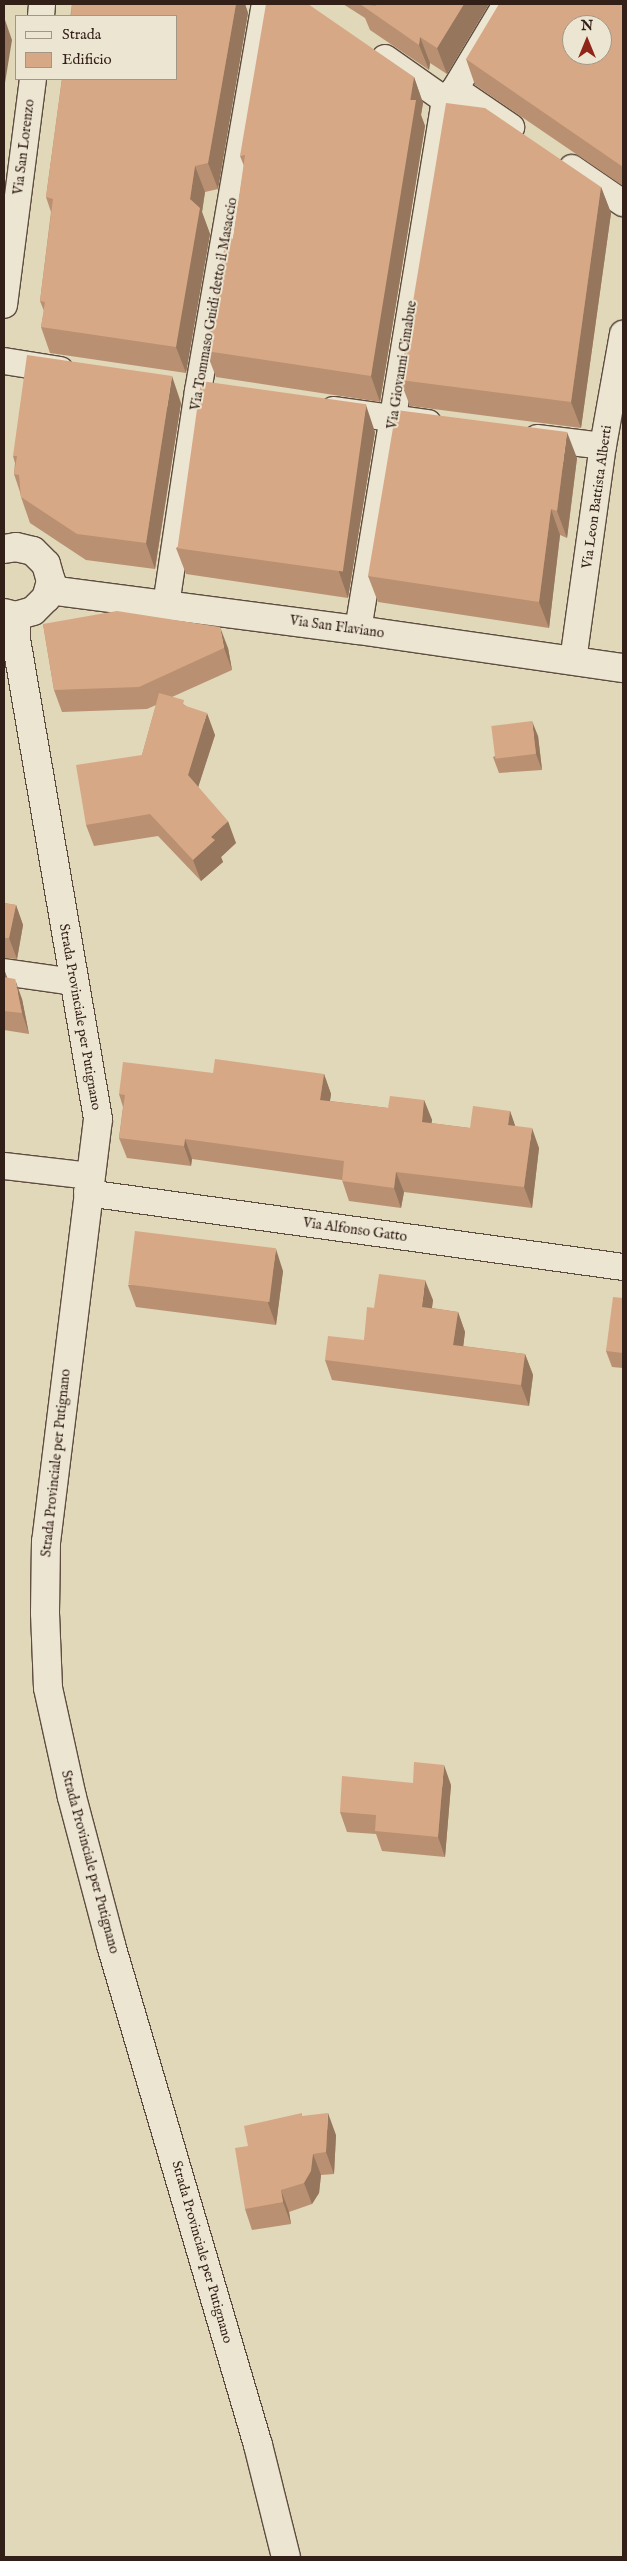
<!DOCTYPE html>
<html>
<head>
<meta charset="utf-8">
<style>
	body { margin:0 }
	#map { position:relative; width:627px; height:2561px; overflow:hidden; background:#e1d7b9; font-family:"IM FELL English",serif }
	div>[style] { position:absolute }
	[style*='--x'] { left:calc(var(--x)*1px); top:calc(var(--y)*1px); width:calc(var(--w)*1px); rotate:calc(var(--a)*1deg) }
	.roads { filter:drop-shadow(1px 0 #5e4d40) drop-shadow(-1px 0 #5e4d40) drop-shadow(0 1px #5e4d40) drop-shadow(0 -1px #5e4d40) }
	.minor>* { height:26px; margin:-13px; padding:0 13px; transform-origin:13px; border-radius:13px; background:#ece5d2 }
	.tertiary>* { height:28px; margin:-14px; padding:0 14px; transform-origin:14px; border-radius:14px; background:#ece5d2 }
	.wall>* { inset:0; background:#b99072 }
	.shaded-wall>* { inset:0; background:#96765d }
	.building>* { inset:0; background:#d7a885; transform-origin:0 0 }
	span { translate:-50% -50%; white-space:nowrap; text-align:center; line-height:1.15; -webkit-text-stroke:4px #ece5d2; paint-order:stroke }
	.street-label { font-size:14px; color:#321f17 }
	.frame { position:absolute; inset:0; border:5px solid #321f17; pointer-events:none }
	.legend { position:absolute; left:15px; top:15px; width:162px; height:65px; box-sizing:border-box; background:#ece5d2; border:1px solid #a29687; margin:0; padding:6px 9px; list-style:none; font-size:15px; color:#321f17 }
	.legend li { display:flex; align-items:center; gap:10px; height:25px }
	.legend b { width:25px; border:1px solid #a29687 }
	.north { position:absolute; left:562px; top:15px; width:50px; height:50px; box-sizing:border-box; background:#ece5d2; border:1px solid #a29687; border-radius:50%; rotate:0deg; font-size:14px; font-weight:700; line-height:20px; text-align:center; color:#321f17 }
	.north::after { content:''; display:block; margin:auto; width:18px; height:22px; background:#8f2418; clip-path:polygon(50% 0,100% 100%,50% 72%,0 100%) }
</style>
</head>
<body>
<div id="map">
	<div class="roads">
		<div class="minor">
			<div style="--x:41;--y:16;--w:12;--a:-85"></div>
			<div style="--x:385;--y:58;--w:73;--a:35"></div>
			<div style="--x:445;--y:100;--w:15;--a:-48"></div>
			<div style="--x:455;--y:89;--w:68;--a:34.2"></div>
			<div style="--x:455;--y:89;--w:99;--a:-59"></div>
			<div style="--x:572;--y:168;--w:62;--a:34.5"></div>
			<div style="--x:4;--y:305;--w:228;--a:-82.7"></div>
			<div style="--x:4;--y:361;--w:57;--a:9.1"></div>
			<div style="--x:333;--y:410;--w:96;--a:7.8"></div>
			<div style="--x:537;--y:438;--w:66;--a:6.9"></div>
			<div style="--x:166;--y:605;--w:216;--a:-81.5"></div>
			<div style="--x:198;--y:391;--w:393;--a:-80.2"></div>
			<div style="--x:358;--y:630;--w:537;--a:-80.68"></div>
			<div style="--x:573;--y:661;--w:217;--a:-82.1"></div>
			<div style="--x:603;--y:446;--w:114;--a:-79.9"></div>
			<div style="--x:4;--y:972;--w:71;--a:8.1"></div>
			<div style="--x:4;--y:1166;--w:87;--a:6.6"></div>
			<div style="--x:87;--y:1193;--w:541;--a:7.86"></div>
		</div>
		<div class="tertiary">
			<div style="--x:4;--y:549;--w:12;--a:-9"></div>
			<div style="--x:16;--y:547;--w:17;--a:13"></div>
			<div style="--x:33;--y:551;--w:18;--a:45"></div>
			<div style="--x:46;--y:564;--w:18;--a:74"></div>
			<div style="--x:51;--y:581;--w:18;--a:106"></div>
			<div style="--x:46;--y:598;--w:18;--a:135"></div>
			<div style="--x:33;--y:611;--w:18;--a:164"></div>
			<div style="--x:16;--y:616;--w:12;--a:-166"></div>
			<div style="--x:49;--y:590;--w:312;--a:7.4"></div>
			<div style="--x:358;--y:630;--w:268;--a:8.2"></div>
			<div style="--x:16;--y:616;--w:23;--a:90"></div>
			<div style="--x:16;--y:639;--w:487;--a:80.3"></div>
			<div style="--x:98;--y:1119;--w:425;--a:97"></div>
			<div style="--x:46;--y:1541;--w:72;--a:90.8"></div>
			<div style="--x:45;--y:1613;--w:75;--a:87.7"></div>
			<div style="--x:48;--y:1688;--w:112;--a:77.6"></div>
			<div style="--x:72;--y:1797;--w:153;--a:75.2"></div>
			<div style="--x:111;--y:1945;--w:521;--a:73.62"></div>
			<div style="--x:258;--y:2445;--w:115;--a:76"></div>
		</div>
	</div>
	<div class="wall">
		<div style="clip-path:polygon(72px 4px,245px 4px,248px 13px,218px 189px,205px 192px,202px 212px,210px 234px,186px 373px,50px 353px,41px 327px,44px 311px,40px 301px,51px 212px,46px 197px)"></div>
		<div style="clip-path:polygon(343px 4px,489px 4px,447px 74px,430px 63px,429px 70px,370px 30px,365px 18px)"></div>
		<div style="clip-path:polygon(623px 4px,623px 186px,475px 85px,466px 59px)"></div>
		<div style="clip-path:polygon(414px 77px,423px 103px,421px 115px,425px 126px,380px 402px,216px 377px,206px 351px,233px 239px,244px 166px,240px 156px)"></div>
		<div style="clip-path:polygon(601px 187px,611px 213px,581px 428px,410px 406px,400px 380px)"></div>
		<div style="clip-path:polygon(181px 403px,155px 569px,86px 560px,30px 523px,21px 497px,20px 492px,14px 474px,15px 463px,13px 456px)"></div>
		<div style="clip-path:polygon(375px 432px,348px 598px,186px 574px,176px 548px)"></div>
		<div style="clip-path:polygon(577px 458px,567px 538px,560px 535px,549px 628px,378px 602px,368px 576px)"></div>
		<div style="clip-path:polygon(43px 624px,228px 648px,232px 670px,172px 697px,186px 706px,215px 735px,198px 787px,236px 843px,221px 857px,223px 862px,201px 881px,158px 836px,94px 846px,86px 825px,142px 755px,156px 705px,147px 709px,62px 712px,54px 690px)"></div>
		<div style="clip-path:polygon(538px 736px,542px 770px,499px 773px,493px 757px)"></div>
		<div style="clip-path:polygon(4px 903px,16px 905px,23px 925px,17px 959px,4px 958px)"></div>
		<div style="clip-path:polygon(4px 969px,7px 978px,22px 999px,29px 1034px,4px 1030px)"></div>
		<div style="clip-path:polygon(213px 1073px,324px 1074px,331px 1094px,330px 1101px,388px 1108px,424px 1100px,432px 1120px,431px 1123px,470px 1128px,510px 1111px,515px 1126px,539px 1148px,532px 1208px,404px 1192px,401px 1208px,349px 1201px,342px 1180px,192px 1159px,191px 1166px,127px 1158px,119px 1138px,123px 1107px,119px 1094px)"></div>
		<div style="clip-path:polygon(283px 1271px,276px 1325px,136px 1307px,128px 1285px)"></div>
		<div style="clip-path:polygon(623px 1298px,623px 1368px,612px 1367px,606px 1351px)"></div>
		<div style="clip-path:polygon(433px 1300px,432px 1308px,458px 1312px,465px 1332px,463px 1346px,525px 1354px,533px 1375px,529px 1406px,332px 1380px,325px 1360px,364px 1340px,374px 1308px)"></div>
		<div style="clip-path:polygon(451px 1785px,445px 1857px,382px 1851px,376px 1834px,347px 1832px,340px 1812px)"></div>
		<div style="clip-path:polygon(303px 2116px,336px 2135px,334px 2174px,321px 2175px,319px 2193px,312px 2204px,289px 2212px,291px 2224px,252px 2230px,245px 2209px,248px 2146px)"></div>
	</div>
	<div class="shaded-wall">
		<div style="clip-path:polygon(236px 4px,245px 4px,248px 13px,218px 189px,208px 163px)"></div>
		<div style="clip-path:polygon(464px 4px,489px 4px,447px 74px,437px 48px)"></div>
		<div style="clip-path:polygon(4px 17px,12px 40px,4px 89px)"></div>
		<div style="clip-path:polygon(420px 37px,430px 63px,429px 70px,419px 45px)"></div>
		<div style="clip-path:polygon(414px 77px,423px 103px,421px 115px,425px 126px,380px 402px,371px 376px)"></div>
		<div style="clip-path:polygon(195px 166px,205px 192px,202px 212px,210px 234px,186px 373px,176px 347px,190px 199px)"></div>
		<div style="clip-path:polygon(601px 187px,611px 213px,581px 428px,571px 402px)"></div>
		<div style="clip-path:polygon(172px 376px,181px 403px,155px 569px,146px 543px)"></div>
		<div style="clip-path:polygon(366px 405px,375px 432px,348px 598px,339px 572px)"></div>
		<div style="clip-path:polygon(567px 432px,577px 458px,567px 538px,557px 511px)"></div>
		<div style="clip-path:polygon(551px 509px,560px 535px,549px 628px,539px 602px)"></div>
		<div style="clip-path:polygon(220px 627px,228px 648px,232px 670px,224px 648px)"></div>
		<div style="clip-path:polygon(207px 713px,215px 735px,195px 797px,188px 775px)"></div>
		<div style="clip-path:polygon(532px 721px,538px 736px,542px 770px,536px 754px)"></div>
		<div style="clip-path:polygon(228px 821px,236px 843px,221px 857px,223px 862px,201px 881px,193px 860px,211px 837px)"></div>
		<div style="clip-path:polygon(16px 905px,23px 925px,17px 959px,9px 938px)"></div>
		<div style="clip-path:polygon(4px 969px,11px 988px,4px 983px)"></div>
		<div style="clip-path:polygon(15px 979px,22px 999px,29px 1034px,22px 1013px)"></div>
		<div style="clip-path:polygon(324px 1074px,331px 1094px,327px 1120px,320px 1100px)"></div>
		<div style="clip-path:polygon(424px 1100px,432px 1120px,429px 1142px,422px 1122px)"></div>
		<div style="clip-path:polygon(510px 1111px,517px 1131px,508px 1125px)"></div>
		<div style="clip-path:polygon(532px 1128px,539px 1148px,532px 1208px,524px 1187px)"></div>
		<div style="clip-path:polygon(185px 1139px,192px 1159px,191px 1166px,184px 1146px)"></div>
		<div style="clip-path:polygon(396px 1172px,404px 1192px,401px 1208px,394px 1188px)"></div>
		<div style="clip-path:polygon(276px 1249px,283px 1271px,276px 1325px,268px 1303px)"></div>
		<div style="clip-path:polygon(425px 1280px,433px 1300px,429px 1328px,422px 1307px)"></div>
		<div style="clip-path:polygon(458px 1312px,465px 1332px,461px 1365px,453px 1345px)"></div>
		<div style="clip-path:polygon(525px 1354px,533px 1375px,529px 1406px,521px 1385px)"></div>
		<div style="clip-path:polygon(444px 1765px,451px 1785px,445px 1857px,438px 1837px)"></div>
		<div style="clip-path:polygon(328px 2113px,336px 2135px,334px 2174px,326px 2152px)"></div>
		<div style="clip-path:polygon(313px 2154px,321px 2175px,319px 2193px,312px 2204px,304px 2183px)"></div>
		<div style="clip-path:polygon(281px 2190px,289px 2212px,291px 2224px,283px 2202px)"></div>
	</div>
	<div class="building">
		<div style="clip-path:polygon(72px 4px,236px 4px,208px 163px,195px 166px,190px 199px,200px 208px,176px 347px,41px 327px,45px 302px,40px 301px,53px 199px,46px 197px,62px 79px,176px 79px,176px 16px,71px 16px)"></div>
		<div style="clip-path:polygon(266px 4px,308px 4px,414px 77px,410px 100px,416px 100px,371px 376px,206px 351px,227px 233px,233px 239px,245px 155px,240px 156px)"></div>
		<div style="clip-path:polygon(360px 4px,377px 6px,373px 4px,464px 4px,437px 48px,420px 37px,419px 45px)"></div>
		<div style="clip-path:polygon(evenodd,499px 4px,623px 4px,623px 167px,466px 59px,499px 4px,572px 25px,602px 25px,602px 55px,572px 55px,572px 25px)"></div>
		<div style="clip-path:polygon(446px 103px,485px 108px,601px 187px,571px 402px,400px 380px)"></div>
		<div style="clip-path:polygon(27px 355px,172px 376px,146px 543px,77px 534px,21px 497px,19px 475px,14px 474px,17px 456px,13px 456px)"></div>
		<div style="left:201px;top:381px;width:167px;height:169px;rotate:8deg"></div>
		<div style="clip-path:polygon(396px 410px,567px 432px,557px 511px,551px 509px,539px 602px,368px 576px)"></div>
		<div style="clip-path:polygon(117px 611px,220px 627px,224px 648px,139px 687px,54px 690px,43px 624px)"></div>
		<div style="clip-path:polygon(159px 693px,184px 700px,183px 705px,207px 713px,188px 775px,228px 821px,211px 837px,215px 840px,193px 860px,150px 814px,86px 825px,76px 765px,142px 755px)"></div>
		<div style="left:532px;top:721px;width:33px;height:41px;rotate:83deg"></div>
		<div style="clip-path:polygon(4px 903px,16px 905px,9px 938px,4px 938px)"></div>
		<div style="clip-path:polygon(4px 977px,15px 979px,22px 1013px,4px 1011px)"></div>
		<div style="clip-path:polygon(215px 1059px,324px 1074px,320px 1100px,388px 1108px,390px 1096px,424px 1100px,422px 1122px,470px 1128px,473px 1106px,510px 1111px,508px 1125px,532px 1128px,524px 1187px,396px 1172px,394px 1188px,342px 1181px,344px 1161px,185px 1139px,184px 1146px,119px 1138px,125px 1095px,119px 1094px,123px 1062px,213px 1073px)"></div>
		<div style="left:135px;top:1231px;width:142px;height:54px;rotate:7deg"></div>
		<div style="clip-path:polygon(379px 1274px,425px 1280px,422px 1307px,458px 1312px,453px 1345px,525px 1354px,521px 1385px,325px 1360px,328px 1336px,364px 1340px,367px 1307px,374px 1308px)"></div>
		<div style="clip-path:polygon(613px 1297px,623px 1298px,623px 1353px,606px 1351px)"></div>
		<div style="clip-path:polygon(414px 1762px,444px 1765px,438px 1837px,375px 1831px,376px 1815px,340px 1812px,342px 1776px,413px 1783px)"></div>
		<div style="clip-path:polygon(302px 2113px,302px 2116px,328px 2113px,326px 2152px,313px 2154px,311px 2171px,304px 2183px,281px 2190px,283px 2202px,245px 2209px,235px 2148px,248px 2146px,244px 2126px)"></div>
	</div>
	<div class="street-label">
		<span style="left:24px;top:147px;rotate:-83deg">Via San Lorenzo</span>
		<span style="left:214px;top:304px;rotate:-80deg">Via Tommaso Guidi detto il Masaccio</span>
		<span style="left:402px;top:365px;rotate:-81deg">Via Giovanni Cimabue</span>
		<span style="left:597px;top:497px;rotate:-82deg">Via Leon Battista Alberti</span>
		<span style="left:337px;top:627px;rotate:8deg">Via San Flaviano</span>
		<span style="left:80px;top:1017px;rotate:80deg">Strada Provinciale per Putignano</span>
		<span style="left:355px;top:1230px;rotate:8deg">Via Alfonso Gatto</span>
		<span style="left:56px;top:1463px;rotate:-84deg">Strada Provinciale per Putignano</span>
		<span style="left:90px;top:1862px;rotate:75deg">Strada Provinciale per Putignano</span>
		<span style="left:202px;top:2252px;rotate:74deg">Strada Provinciale per Putignano</span>
	</div>
	<div class="frame"></div>
	<ul class="legend">
	<li><b style="height:6px;background:#ece5d2"></b>Strada</li>
	<li><b style="height:14px;background:#d7a885"></b>Edificio</li>
	</ul>
	<div class="north">N</div>
</div>
</body>
</html>
